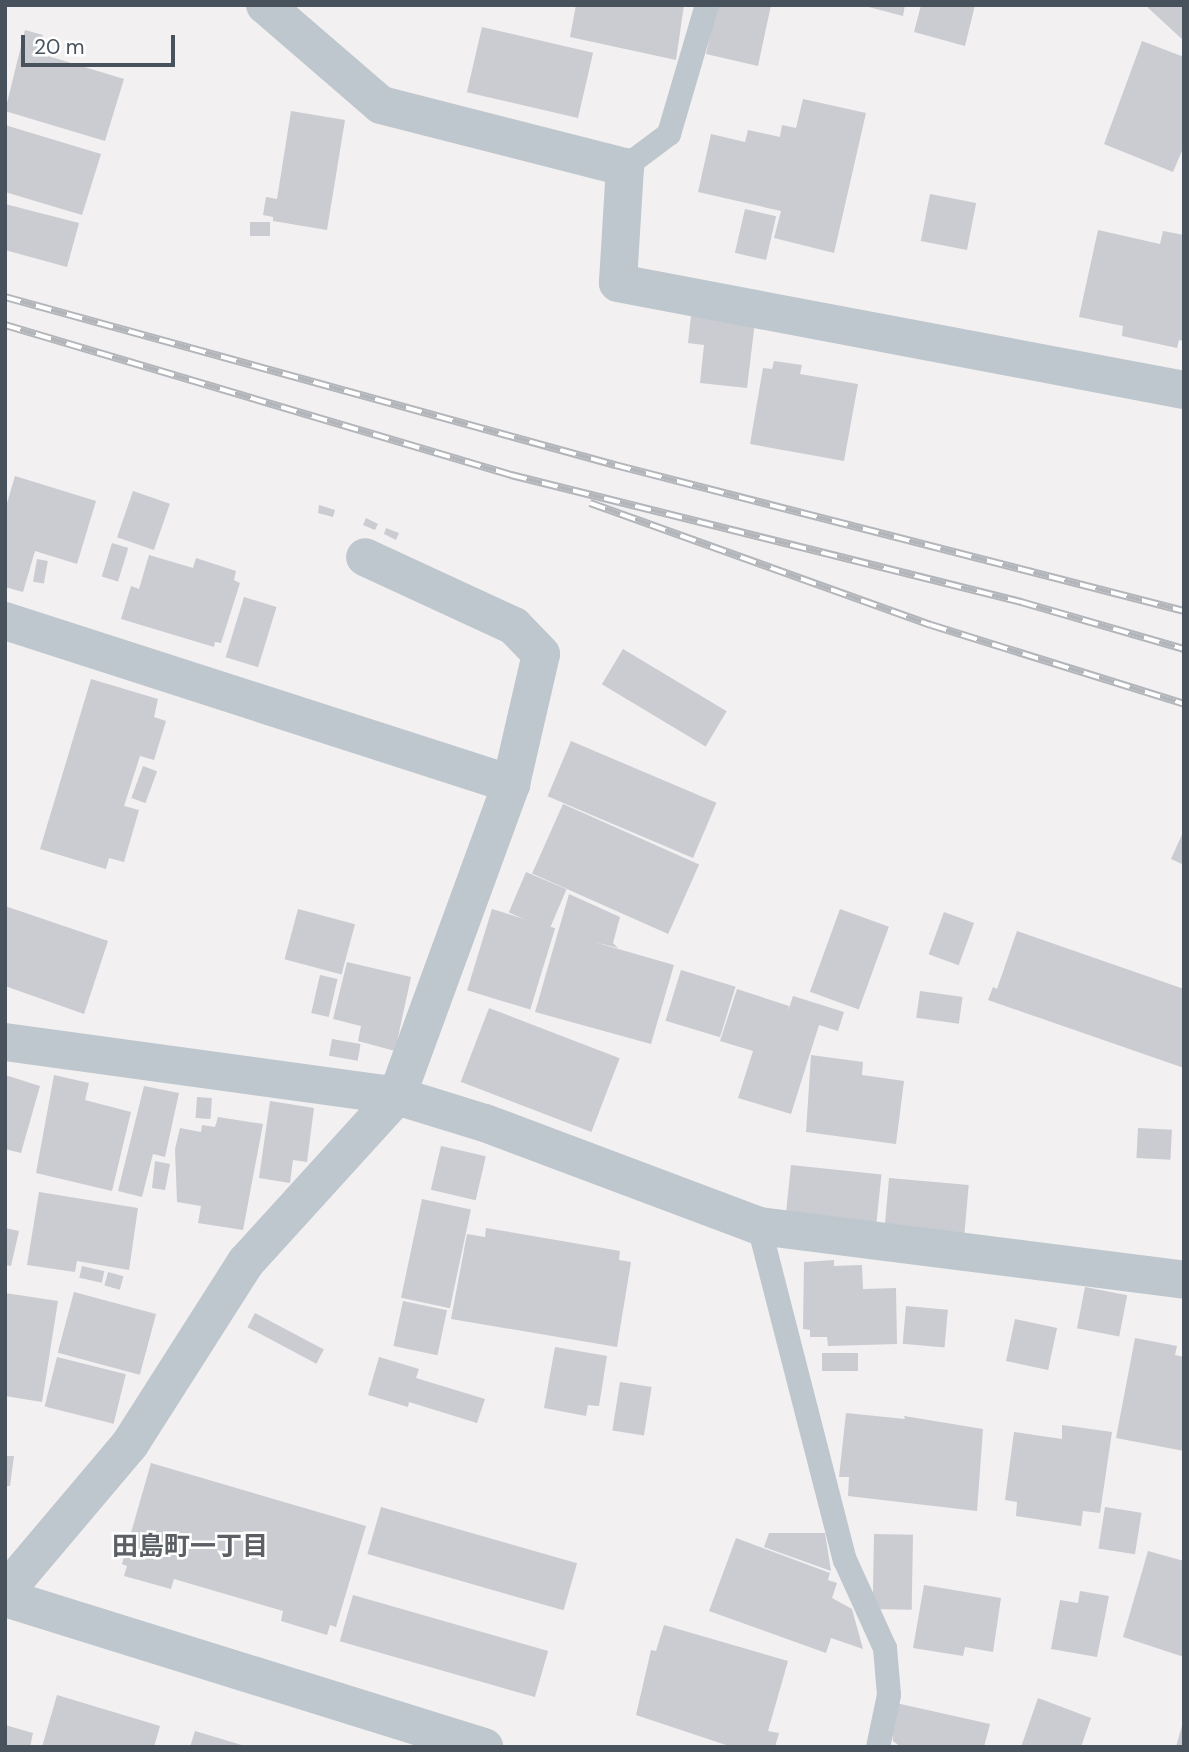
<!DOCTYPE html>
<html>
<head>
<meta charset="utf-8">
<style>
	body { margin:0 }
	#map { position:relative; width:1189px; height:1752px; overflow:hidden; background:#f2f0f0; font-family:"DM Sans","Noto Sans JP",sans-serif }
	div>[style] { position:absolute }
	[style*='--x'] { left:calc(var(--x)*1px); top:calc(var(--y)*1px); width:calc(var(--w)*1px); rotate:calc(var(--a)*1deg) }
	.building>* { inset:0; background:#caccd2; transform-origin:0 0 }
	.service>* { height:24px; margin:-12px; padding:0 12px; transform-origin:12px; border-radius:12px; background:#bec6ce }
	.minor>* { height:38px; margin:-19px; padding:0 19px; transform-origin:19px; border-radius:19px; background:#bec6ce }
	.tertiary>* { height:38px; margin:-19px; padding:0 19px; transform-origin:19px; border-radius:19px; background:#bec6ce }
	.rail>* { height:8px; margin-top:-4px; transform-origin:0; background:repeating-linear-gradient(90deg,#fff 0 16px,#b2b5ba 0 32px); box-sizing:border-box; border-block:2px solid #b2b5ba }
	span { translate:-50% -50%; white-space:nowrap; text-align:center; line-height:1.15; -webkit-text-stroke:5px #fff; paint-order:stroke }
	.neighbourhood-label { font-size:26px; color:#5c6065; font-weight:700 }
	.frame { position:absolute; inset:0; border:7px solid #48525d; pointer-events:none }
	.scale { position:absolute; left:21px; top:35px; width:154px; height:32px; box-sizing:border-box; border:4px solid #48525d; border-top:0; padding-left:9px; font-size:21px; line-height:24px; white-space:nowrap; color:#48525d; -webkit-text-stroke:5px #fff; paint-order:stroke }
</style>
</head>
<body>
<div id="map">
	<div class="building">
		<div style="clip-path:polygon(576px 5px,684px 5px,676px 60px,570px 37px)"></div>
		<div style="clip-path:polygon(717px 5px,771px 5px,758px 66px,706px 54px)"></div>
		<div style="clip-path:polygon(861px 5px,905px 5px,903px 16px)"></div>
		<div style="clip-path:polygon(921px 5px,975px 5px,965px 46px,914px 32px)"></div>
		<div style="clip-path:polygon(1145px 5px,1184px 5px,1184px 41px)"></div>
		<div style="left:482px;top:27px;width:114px;height:67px;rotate:13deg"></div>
		<div style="clip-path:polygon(25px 30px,43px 35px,38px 53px,124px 79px,105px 141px,5px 111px)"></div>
		<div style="clip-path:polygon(1142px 41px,1184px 57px,1184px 146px,1173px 172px,1104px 144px)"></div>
		<div style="clip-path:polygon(803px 99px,866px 113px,834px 253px,774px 238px,781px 211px,698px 192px,711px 134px,745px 142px,748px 130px,780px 137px,782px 125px,796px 128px)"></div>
		<div style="clip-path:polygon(291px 111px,345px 120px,327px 230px,273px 221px,273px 217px,263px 215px,266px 197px,277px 199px)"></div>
		<div style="clip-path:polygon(5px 125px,101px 154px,82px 215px,5px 192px)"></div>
		<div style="left:930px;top:194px;width:47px;height:48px;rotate:11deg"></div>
		<div style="clip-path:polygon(5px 204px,79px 223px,67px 267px,5px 250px)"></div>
		<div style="left:745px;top:209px;width:32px;height:45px;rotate:13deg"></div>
		<div style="left:250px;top:222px;width:20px;height:14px"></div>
		<div style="clip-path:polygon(1098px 230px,1160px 244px,1163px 231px,1184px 235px,1184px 341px,1179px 340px,1177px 348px,1122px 336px,1123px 326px,1079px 317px)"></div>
		<div style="clip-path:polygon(692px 307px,756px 313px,747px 388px,700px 383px,704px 345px,688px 343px)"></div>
		<div style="clip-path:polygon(774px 361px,802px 365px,800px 374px,858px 384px,844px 461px,750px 444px,763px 368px,772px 369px)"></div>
		<div style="clip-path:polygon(15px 476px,96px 501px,77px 564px,35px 551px,23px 592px,5px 587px,5px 510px)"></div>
		<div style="left:133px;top:491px;width:39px;height:49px;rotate:19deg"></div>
		<div style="clip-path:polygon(319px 505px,335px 510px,333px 517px,318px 513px)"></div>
		<div style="clip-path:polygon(366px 518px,378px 524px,375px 530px,363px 525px)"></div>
		<div style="clip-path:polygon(386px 528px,399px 533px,396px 540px,384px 534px)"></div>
		<div style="left:112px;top:543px;width:17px;height:35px;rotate:17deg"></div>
		<div style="clip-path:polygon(149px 555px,193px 568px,196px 558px,236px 571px,234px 580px,240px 583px,221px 643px,215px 642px,214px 647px,121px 619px,131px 586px,139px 589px)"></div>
		<div style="left:37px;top:559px;width:11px;height:23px;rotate:10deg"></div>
		<div style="left:244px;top:597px;width:34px;height:63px;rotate:17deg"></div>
		<div style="left:623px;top:649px;width:121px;height:41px;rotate:31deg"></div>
		<div style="clip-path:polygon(91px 679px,158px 699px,154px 717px,166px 721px,154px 760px,140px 756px,124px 806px,139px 810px,124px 862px,109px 858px,106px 869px,40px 849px)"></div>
		<div style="left:571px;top:741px;width:158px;height:60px;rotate:23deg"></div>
		<div style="left:143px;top:766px;width:15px;height:34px;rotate:20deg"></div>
		<div style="left:563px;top:804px;width:149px;height:76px;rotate:24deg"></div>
		<div style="clip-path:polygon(1184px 830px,1184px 865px,1171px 859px)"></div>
		<div style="left:526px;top:872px;width:44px;height:44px;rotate:23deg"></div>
		<div style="clip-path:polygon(569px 894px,620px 917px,613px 943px,618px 948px,594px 942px,674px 965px,651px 1044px,535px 1012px)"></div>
		<div style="clip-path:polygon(5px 906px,108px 941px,84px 1014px,5px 986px)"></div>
		<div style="left:298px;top:909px;width:59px;height:52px;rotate:15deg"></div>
		<div style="left:492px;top:909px;width:66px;height:85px;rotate:17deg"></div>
		<div style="left:840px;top:909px;width:52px;height:88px;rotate:20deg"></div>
		<div style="left:944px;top:912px;width:32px;height:45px;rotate:20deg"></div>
		<div style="clip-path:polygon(1017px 931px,1184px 989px,1184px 1068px,988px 1000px,993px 987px,997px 989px)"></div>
		<div style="clip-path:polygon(347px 962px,411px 977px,395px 1051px,358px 1041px,361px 1026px,333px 1019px)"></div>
		<div style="left:681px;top:970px;width:57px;height:53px;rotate:17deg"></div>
		<div style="left:320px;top:975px;width:18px;height:39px;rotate:13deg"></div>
		<div style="clip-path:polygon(737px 989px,789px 1006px,788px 1011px,793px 996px,844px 1012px,838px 1031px,819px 1025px,791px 1114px,738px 1098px,753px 1051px,720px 1041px)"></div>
		<div style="left:920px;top:991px;width:43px;height:27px;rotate:8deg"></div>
		<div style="left:489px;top:1008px;width:140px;height:79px;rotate:21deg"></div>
		<div style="left:332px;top:1039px;width:29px;height:17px;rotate:10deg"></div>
		<div style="clip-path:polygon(811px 1055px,863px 1062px,862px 1075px,904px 1081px,896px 1144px,806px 1132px)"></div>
		<div style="clip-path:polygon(5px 1075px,40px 1086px,21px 1153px,5px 1149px)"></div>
		<div style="clip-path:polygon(54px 1075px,89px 1083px,85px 1100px,131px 1112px,112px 1191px,36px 1173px)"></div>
		<div style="clip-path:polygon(144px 1086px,179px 1093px,165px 1157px,153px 1154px,142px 1197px,118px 1191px)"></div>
		<div style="left:197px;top:1097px;width:15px;height:21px;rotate:4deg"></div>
		<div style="clip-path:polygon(270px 1101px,314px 1108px,307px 1162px,293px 1160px,290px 1183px,259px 1178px)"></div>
		<div style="clip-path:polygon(218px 1117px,263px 1124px,243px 1230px,198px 1223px,201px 1206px,177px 1202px,175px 1149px,180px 1128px,201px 1132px,202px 1125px,215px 1127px)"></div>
		<div style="left:1138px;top:1128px;width:34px;height:30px;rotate:3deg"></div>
		<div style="left:441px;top:1146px;width:46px;height:45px;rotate:13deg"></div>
		<div style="clip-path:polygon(155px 1161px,170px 1164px,165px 1190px,152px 1188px)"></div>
		<div style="left:791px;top:1165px;width:91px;height:51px;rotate:6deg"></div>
		<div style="left:889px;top:1178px;width:80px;height:50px;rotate:5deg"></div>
		<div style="clip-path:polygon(39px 1192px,138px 1208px,129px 1270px,77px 1261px,75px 1272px,27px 1265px)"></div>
		<div style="left:422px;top:1199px;width:50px;height:101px;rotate:12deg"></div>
		<div style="clip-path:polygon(5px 1228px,19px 1231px,11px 1266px,5px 1265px)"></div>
		<div style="clip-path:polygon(486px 1228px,620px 1251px,619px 1260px,631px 1262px,617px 1347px,451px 1319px,467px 1234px,485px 1237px)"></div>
		<div style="clip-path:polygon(834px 1260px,834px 1266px,862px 1265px,863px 1289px,896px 1288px,897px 1344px,828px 1346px,827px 1337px,810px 1337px,810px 1330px,803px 1329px,804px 1262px)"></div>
		<div style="left:82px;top:1266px;width:23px;height:12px;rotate:13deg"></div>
		<div style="left:108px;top:1272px;width:16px;height:14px;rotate:15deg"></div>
		<div style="left:1085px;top:1287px;width:43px;height:42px;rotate:11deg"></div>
		<div style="left:74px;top:1292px;width:85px;height:63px;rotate:15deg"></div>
		<div style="clip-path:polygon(5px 1293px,58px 1301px,42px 1402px,5px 1396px)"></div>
		<div style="left:403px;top:1301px;width:45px;height:46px;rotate:12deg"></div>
		<div style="left:906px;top:1306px;width:42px;height:38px;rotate:5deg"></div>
		<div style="left:255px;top:1313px;width:78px;height:16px;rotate:28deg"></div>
		<div style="left:1015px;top:1319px;width:43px;height:43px;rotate:12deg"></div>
		<div style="clip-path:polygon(1135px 1338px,1177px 1346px,1175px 1355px,1184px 1357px,1184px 1451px,1116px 1438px)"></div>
		<div style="clip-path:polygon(555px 1347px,607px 1356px,599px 1406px,588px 1405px,586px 1416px,544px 1408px)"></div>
		<div style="left:822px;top:1353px;width:36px;height:18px"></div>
		<div style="left:57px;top:1357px;width:71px;height:51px;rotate:14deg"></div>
		<div style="clip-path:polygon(379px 1357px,419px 1369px,416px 1378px,485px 1399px,477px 1423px,409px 1402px,408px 1407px,368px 1395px)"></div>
		<div style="left:620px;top:1382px;width:32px;height:49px;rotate:9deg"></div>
		<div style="clip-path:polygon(846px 1413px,905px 1419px,904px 1416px,983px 1429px,977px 1511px,848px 1496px,849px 1477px,839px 1477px)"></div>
		<div style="clip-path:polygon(1062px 1425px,1112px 1432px,1100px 1513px,1083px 1511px,1081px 1526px,1016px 1516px,1017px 1502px,1005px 1500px,1014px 1432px,1062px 1439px)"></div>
		<div style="clip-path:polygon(5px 1456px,14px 1456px,10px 1486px,5px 1486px)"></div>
		<div style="clip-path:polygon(151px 1463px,366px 1526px,336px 1627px,330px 1625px,327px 1635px,281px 1621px,283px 1611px,174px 1579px,171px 1589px,124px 1576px,127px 1566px,122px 1564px)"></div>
		<div style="left:381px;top:1507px;width:204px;height:49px;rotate:16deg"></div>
		<div style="left:1105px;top:1507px;width:37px;height:42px;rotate:9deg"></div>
		<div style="clip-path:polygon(769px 1533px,825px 1533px,831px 1571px,764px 1547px)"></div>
		<div style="left:874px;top:1534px;width:39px;height:75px;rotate:1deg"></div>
		<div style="clip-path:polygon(736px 1538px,830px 1573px,828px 1580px,837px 1583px,832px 1598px,852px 1609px,863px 1649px,831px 1638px,826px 1653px,709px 1611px)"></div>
		<div style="clip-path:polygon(1148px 1551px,1184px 1561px,1184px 1657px,1123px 1637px)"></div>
		<div style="clip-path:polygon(924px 1585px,1001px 1598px,993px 1652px,965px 1647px,963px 1656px,913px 1648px)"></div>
		<div style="clip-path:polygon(1080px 1591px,1109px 1596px,1097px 1657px,1051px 1649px,1060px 1600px,1078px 1603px)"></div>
		<div style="left:353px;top:1595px;width:203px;height:48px;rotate:16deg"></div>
		<div style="clip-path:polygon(664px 1625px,788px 1661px,768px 1731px,779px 1733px,775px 1747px,732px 1747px,636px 1715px,651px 1650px,656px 1651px)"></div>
		<div style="clip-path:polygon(57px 1695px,160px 1726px,154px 1747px,42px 1747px)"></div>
		<div style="clip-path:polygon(1038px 1698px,1091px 1718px,1081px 1747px,1021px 1747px)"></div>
		<div style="clip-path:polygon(896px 1703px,990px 1724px,984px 1747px,901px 1747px,893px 1741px,892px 1731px)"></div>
		<div style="clip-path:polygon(1183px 1722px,1184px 1747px,1176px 1747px)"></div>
		<div style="clip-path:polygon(5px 1725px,33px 1733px,30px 1747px,5px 1747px)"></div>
		<div style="clip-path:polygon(195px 1731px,245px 1746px,245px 1747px,190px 1747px)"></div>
	</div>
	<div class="service">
		<div style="--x:625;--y:167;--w:55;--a:-36.9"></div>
		<div style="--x:669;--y:134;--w:134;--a:-73.6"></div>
		<div style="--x:759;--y:1226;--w:345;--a:75.6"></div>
		<div style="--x:845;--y:1560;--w:97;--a:65.6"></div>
		<div style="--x:885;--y:1648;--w:47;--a:85.1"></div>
		<div style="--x:889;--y:1695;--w:53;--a:101.9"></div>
	</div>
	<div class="minor">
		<div style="--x:265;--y:5;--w:153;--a:40.8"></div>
		<div style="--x:381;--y:105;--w:252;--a:14.3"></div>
		<div style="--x:625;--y:167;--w:116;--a:93.5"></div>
		<div style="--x:618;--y:283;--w:576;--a:10.71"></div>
		<div style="--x:5;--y:621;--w:532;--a:17.86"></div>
		<div style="--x:5;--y:1042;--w:396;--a:7.8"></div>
		<div style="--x:397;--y:1096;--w:92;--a:17.1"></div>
		<div style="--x:485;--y:1123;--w:293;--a:20.6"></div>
		<div style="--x:759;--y:1226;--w:428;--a:7.2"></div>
		<div style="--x:5;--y:1592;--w:194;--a:-49.8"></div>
		<div style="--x:130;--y:1444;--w:216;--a:-57.5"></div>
		<div style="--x:246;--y:1262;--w:224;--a:-47.7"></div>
		<div style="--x:397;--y:1096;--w:332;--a:-69.9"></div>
		<div style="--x:511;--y:784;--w:133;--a:-77"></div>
		<div style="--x:541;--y:654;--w:39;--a:-134"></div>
		<div style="--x:514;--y:626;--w:164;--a:-155.2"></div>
	</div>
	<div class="tertiary">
		<div style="--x:5;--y:1598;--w:502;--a:17.28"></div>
	</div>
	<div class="rail">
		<div style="--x:5;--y:297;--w:633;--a:15.4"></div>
		<div style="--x:615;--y:465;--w:587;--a:14.39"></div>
		<div style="--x:5;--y:325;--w:528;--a:16.51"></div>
		<div style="--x:511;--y:475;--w:526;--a:13.98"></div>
		<div style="--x:1021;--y:602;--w:170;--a:16.1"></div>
		<div style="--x:590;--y:503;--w:362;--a:19.7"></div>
		<div style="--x:931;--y:625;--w:265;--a:17.3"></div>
	</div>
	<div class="neighbourhood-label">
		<span style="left:190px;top:1547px">田島町一丁目</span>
	</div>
	<div class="frame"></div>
	<div class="scale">20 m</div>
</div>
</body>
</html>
